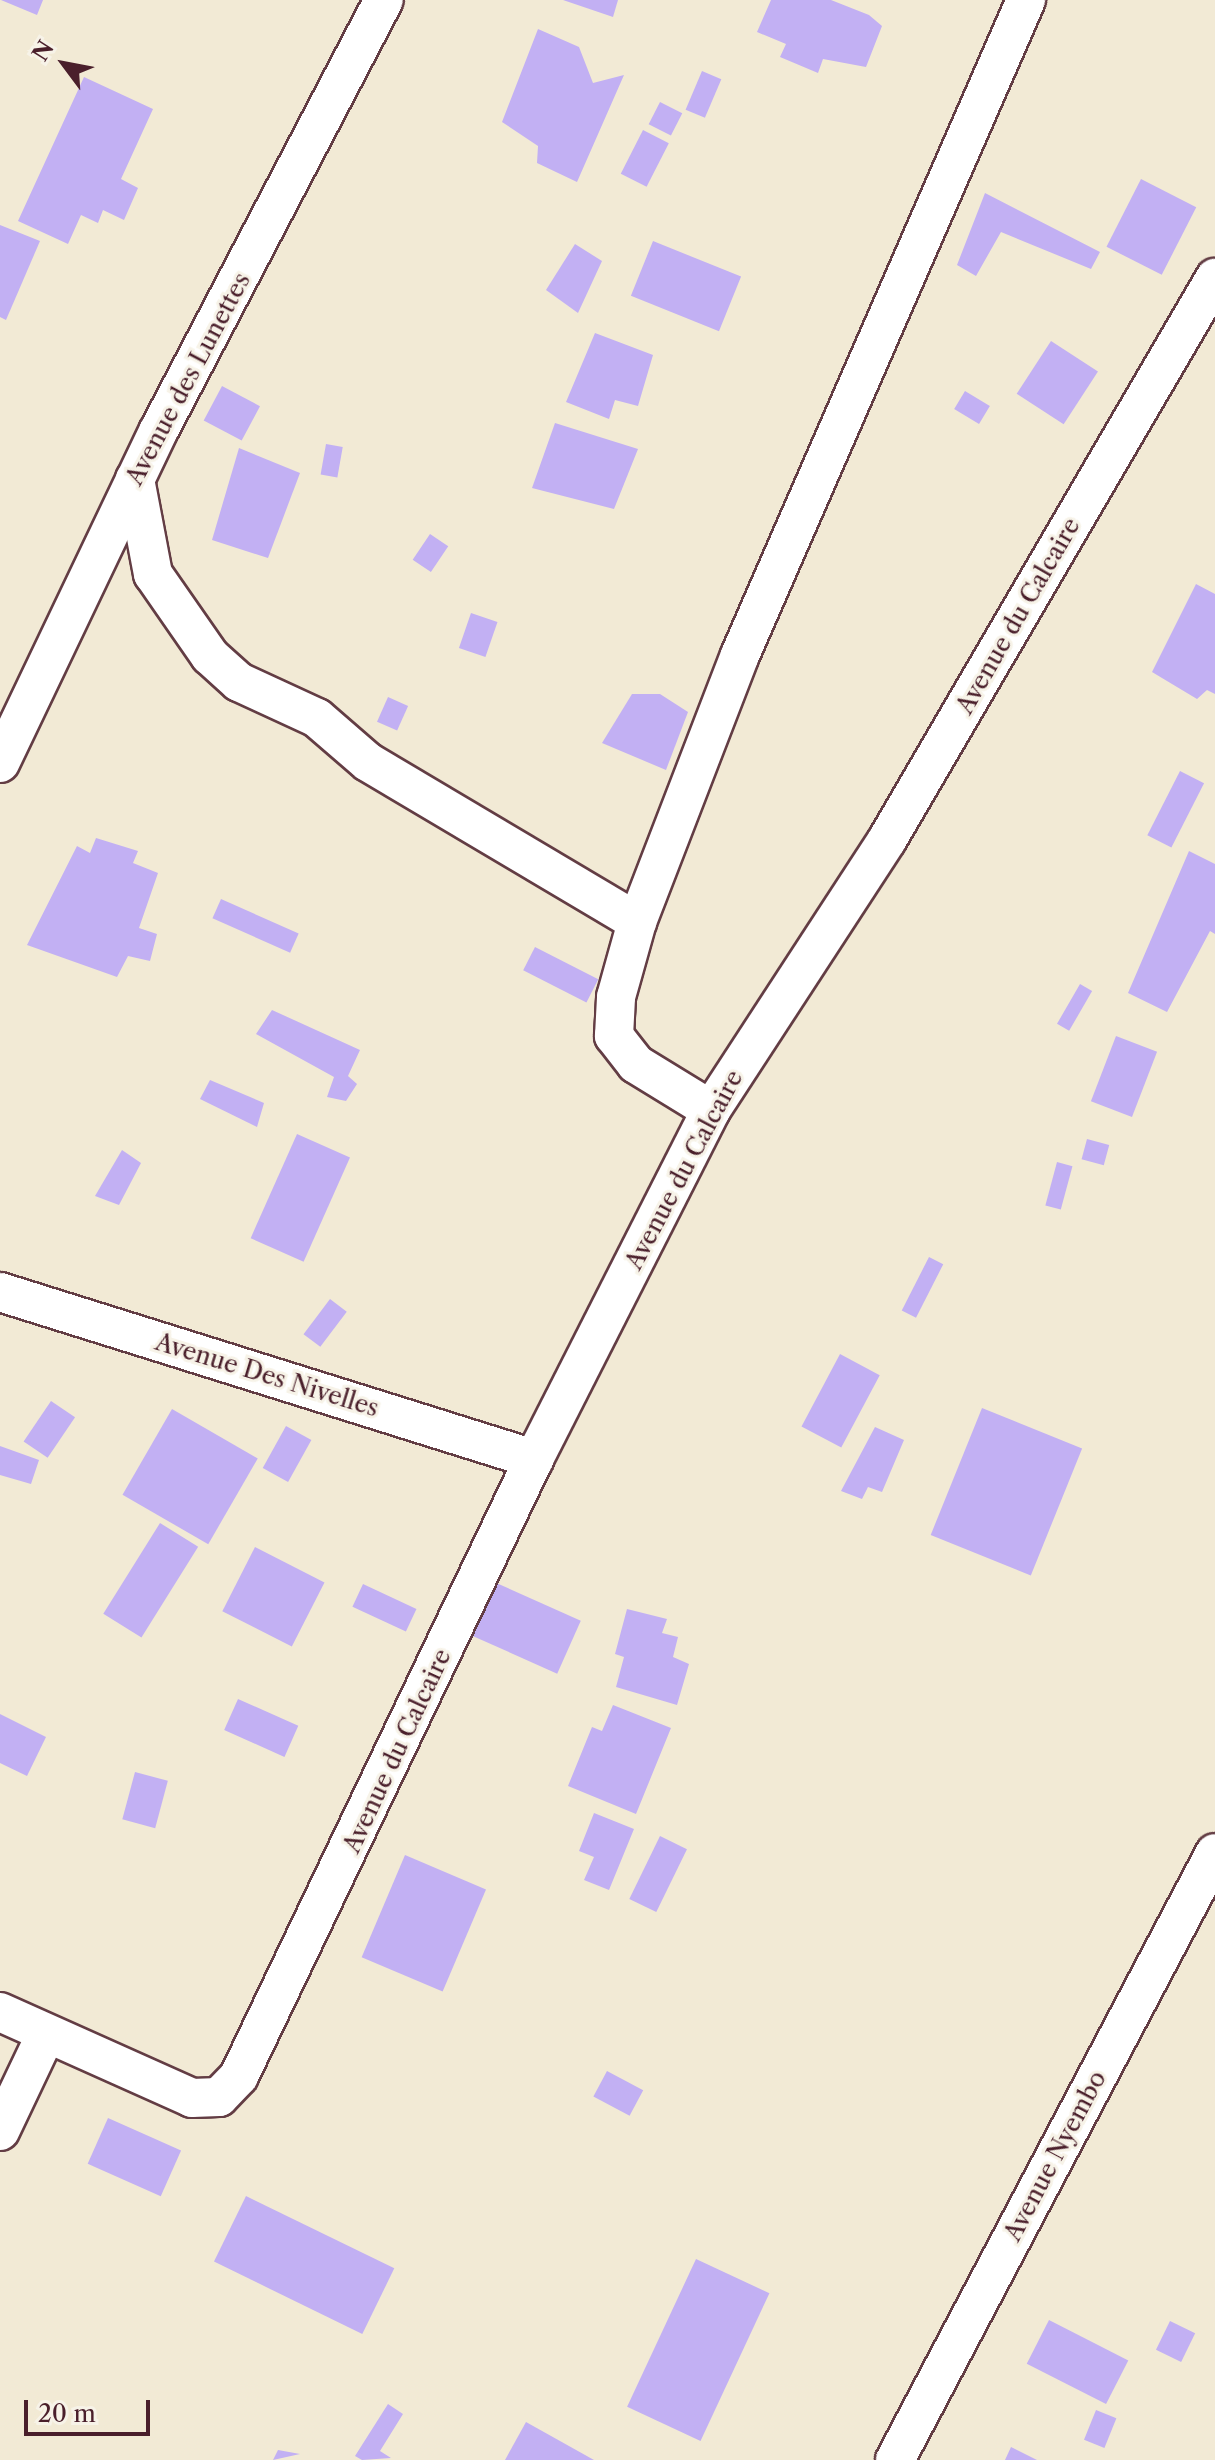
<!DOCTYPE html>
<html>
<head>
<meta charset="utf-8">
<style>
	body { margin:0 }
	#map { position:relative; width:1215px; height:2460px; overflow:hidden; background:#f2ead5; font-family:"Libre Caslon Text",serif }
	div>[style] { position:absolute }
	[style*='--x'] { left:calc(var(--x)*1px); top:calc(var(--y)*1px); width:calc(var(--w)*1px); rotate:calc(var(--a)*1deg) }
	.building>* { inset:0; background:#c2b0f3; transform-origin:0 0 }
	.roads { filter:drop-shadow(2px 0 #633d44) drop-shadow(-2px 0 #633d44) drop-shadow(0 2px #633d44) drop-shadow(0 -2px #633d44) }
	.street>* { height:38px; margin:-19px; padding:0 19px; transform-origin:19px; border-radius:19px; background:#fff }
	span { translate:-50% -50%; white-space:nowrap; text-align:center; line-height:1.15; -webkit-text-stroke:6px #f7f3e8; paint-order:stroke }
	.street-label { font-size:24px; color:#4a1f2b }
	.north { position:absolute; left:24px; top:24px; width:80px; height:80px; -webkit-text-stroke:6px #f7f3e8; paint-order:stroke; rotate:302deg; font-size:22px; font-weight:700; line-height:32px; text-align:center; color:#4a1f2b }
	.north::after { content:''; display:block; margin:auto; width:28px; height:36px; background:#4a1f2b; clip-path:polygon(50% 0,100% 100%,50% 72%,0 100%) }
	.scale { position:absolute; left:24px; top:2400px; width:126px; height:36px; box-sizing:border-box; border:4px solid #4a1f2b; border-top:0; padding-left:10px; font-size:24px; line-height:28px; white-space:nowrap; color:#4a1f2b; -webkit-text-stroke:6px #f7f3e8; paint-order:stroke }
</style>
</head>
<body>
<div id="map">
	<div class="building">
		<div style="clip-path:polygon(1px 0,43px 0,37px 15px)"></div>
		<div style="clip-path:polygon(563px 0,618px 0,613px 17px)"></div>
		<div style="clip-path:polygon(771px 0,831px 0,869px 15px,882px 26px,866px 67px,823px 59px,818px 73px,780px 57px,786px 44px,757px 32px)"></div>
		<div style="clip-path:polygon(538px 29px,579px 47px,593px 83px,624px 75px,577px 182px,537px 163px,538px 146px,502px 122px)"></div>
		<div style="left:702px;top:71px;width:21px;height:42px;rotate:23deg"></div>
		<div style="clip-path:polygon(84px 77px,153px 109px,121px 179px,138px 188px,124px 220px,103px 210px,98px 223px,81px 215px,68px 244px,18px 221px)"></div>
		<div style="left:660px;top:102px;width:25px;height:25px;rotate:27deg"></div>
		<div style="left:643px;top:130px;width:29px;height:49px;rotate:27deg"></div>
		<div style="left:1141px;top:179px;width:62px;height:76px;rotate:27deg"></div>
		<div style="clip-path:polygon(985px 193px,1100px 252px,1091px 269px,1001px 232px,976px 276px,957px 265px)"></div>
		<div style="clip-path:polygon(0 225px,40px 241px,6px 320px,0 317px)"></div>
		<div style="left:653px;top:241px;width:95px;height:59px;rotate:22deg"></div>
		<div style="clip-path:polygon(575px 244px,602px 261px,578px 313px,546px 290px)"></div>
		<div style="clip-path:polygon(595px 333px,653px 355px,638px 406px,615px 400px,609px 419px,566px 402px)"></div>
		<div style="left:1051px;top:341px;width:56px;height:63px;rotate:33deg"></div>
		<div style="left:222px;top:386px;width:43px;height:39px;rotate:28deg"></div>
		<div style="left:965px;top:391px;width:29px;height:21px;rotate:31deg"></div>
		<div style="clip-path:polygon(555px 423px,638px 449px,614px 509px,532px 488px)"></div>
		<div style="left:326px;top:444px;width:17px;height:31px;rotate:10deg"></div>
		<div style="clip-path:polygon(239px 448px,300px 473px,268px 558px,212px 540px)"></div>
		<div style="left:430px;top:534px;width:22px;height:31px;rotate:34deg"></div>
		<div style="clip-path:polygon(1196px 584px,1215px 594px,1215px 694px,1207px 690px,1197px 699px,1152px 672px)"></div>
		<div style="left:471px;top:613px;width:28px;height:37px;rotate:19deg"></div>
		<div style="clip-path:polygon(632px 694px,660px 694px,688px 712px,666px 770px,602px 743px)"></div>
		<div style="left:388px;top:697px;width:22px;height:27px;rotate:24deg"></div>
		<div style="left:1180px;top:771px;width:27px;height:72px;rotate:27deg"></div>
		<div style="clip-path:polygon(96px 838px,138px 851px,133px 863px,158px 873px,139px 928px,157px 934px,150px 961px,128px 956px,117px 977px,27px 945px,77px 846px,90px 853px)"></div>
		<div style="clip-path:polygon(1189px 851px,1215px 864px,1215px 934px,1210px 931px,1167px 1012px,1128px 993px)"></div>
		<div style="left:221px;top:899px;width:85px;height:21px;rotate:24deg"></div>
		<div style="left:535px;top:947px;width:71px;height:26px;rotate:27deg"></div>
		<div style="left:1080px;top:984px;width:14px;height:46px;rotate:30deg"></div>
		<div style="clip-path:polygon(272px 1010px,360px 1050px,348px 1076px,357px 1084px,346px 1101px,327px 1097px,334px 1077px,256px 1034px)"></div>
		<div style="left:1116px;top:1036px;width:44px;height:70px;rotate:21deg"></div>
		<div style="clip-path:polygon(210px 1080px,264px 1103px,257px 1127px,200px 1099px)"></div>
		<div style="left:297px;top:1134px;width:58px;height:114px;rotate:24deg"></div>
		<div style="left:1087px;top:1139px;width:23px;height:21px;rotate:15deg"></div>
		<div style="clip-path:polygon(122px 1150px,141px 1163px,119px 1205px,95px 1196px)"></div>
		<div style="left:1057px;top:1162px;width:16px;height:45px;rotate:15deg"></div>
		<div style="left:929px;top:1257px;width:16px;height:60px;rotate:27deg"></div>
		<div style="left:330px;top:1299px;width:21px;height:44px;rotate:37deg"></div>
		<div style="left:840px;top:1354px;width:45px;height:82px;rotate:28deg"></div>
		<div style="left:51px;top:1401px;width:29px;height:49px;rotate:34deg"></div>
		<div style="left:982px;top:1408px;width:108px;height:137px;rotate:22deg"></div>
		<div style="left:172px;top:1409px;width:99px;height:99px;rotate:30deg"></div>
		<div style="left:286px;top:1426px;width:29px;height:48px;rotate:29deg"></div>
		<div style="clip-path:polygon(875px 1427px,904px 1440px,882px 1492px,868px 1487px,862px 1499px,841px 1491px)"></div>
		<div style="clip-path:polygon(0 1446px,39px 1460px,31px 1484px,0 1475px)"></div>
		<div style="left:160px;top:1523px;width:45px;height:107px;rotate:32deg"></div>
		<div style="left:255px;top:1547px;width:78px;height:72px;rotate:27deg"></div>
		<div style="left:494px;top:1582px;width:95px;height:58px;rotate:24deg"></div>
		<div style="left:363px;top:1584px;width:59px;height:25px;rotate:25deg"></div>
		<div style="clip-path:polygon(627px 1609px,667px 1619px,662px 1633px,678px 1637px,673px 1657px,689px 1664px,677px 1705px,616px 1687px,624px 1657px,615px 1654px)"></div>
		<div style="left:238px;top:1699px;width:66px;height:34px;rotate:24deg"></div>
		<div style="clip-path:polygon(613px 1705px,671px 1728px,636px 1814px,568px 1786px,592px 1727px,602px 1731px)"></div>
		<div style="clip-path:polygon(0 1714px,46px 1737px,27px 1776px,0 1763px)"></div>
		<div style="left:135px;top:1772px;width:34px;height:49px;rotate:15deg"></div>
		<div style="clip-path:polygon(594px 1813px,634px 1829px,609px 1890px,584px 1880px,594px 1857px,579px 1851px)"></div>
		<div style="left:660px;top:1836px;width:30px;height:70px;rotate:26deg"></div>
		<div style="left:405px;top:1855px;width:88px;height:111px;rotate:23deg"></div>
		<div style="left:607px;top:2071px;width:41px;height:29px;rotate:28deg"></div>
		<div style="left:108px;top:2118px;width:80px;height:50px;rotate:24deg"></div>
		<div style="left:246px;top:2196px;width:165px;height:73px;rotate:26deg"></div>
		<div style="left:696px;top:2259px;width:81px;height:163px;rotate:25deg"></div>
		<div style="left:1049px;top:2320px;width:89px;height:49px;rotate:27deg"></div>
		<div style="left:1170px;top:2321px;width:28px;height:32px;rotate:26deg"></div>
		<div style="clip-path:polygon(388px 2404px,403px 2414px,380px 2451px,391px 2458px,362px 2460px,355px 2456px)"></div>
		<div style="left:1096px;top:2410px;width:22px;height:32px;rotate:22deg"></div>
		<div style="clip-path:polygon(526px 2422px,594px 2460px,505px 2460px)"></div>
		<div style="clip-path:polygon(1011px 2447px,1037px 2460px,1005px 2460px)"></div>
		<div style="clip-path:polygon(278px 2450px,300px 2454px,273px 2460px)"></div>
	</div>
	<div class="roads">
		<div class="street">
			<div style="--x:135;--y:479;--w:97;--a:79.3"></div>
			<div style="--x:153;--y:574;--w:100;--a:55.2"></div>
			<div style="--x:210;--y:656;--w:39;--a:42"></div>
			<div style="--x:239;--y:682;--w:86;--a:24.8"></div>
			<div style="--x:317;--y:718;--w:67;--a:40.8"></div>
			<div style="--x:368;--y:762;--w:313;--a:30.7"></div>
			<div style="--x:0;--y:763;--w:369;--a:-64.5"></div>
			<div style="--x:159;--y:430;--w:485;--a:-62.4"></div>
			<div style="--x:711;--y:1110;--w:88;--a:-148.5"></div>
			<div style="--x:636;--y:1064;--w:36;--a:-128"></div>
			<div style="--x:614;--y:1036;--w:39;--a:-87"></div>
			<div style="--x:616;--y:997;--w:78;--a:-74.4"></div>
			<div style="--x:637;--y:922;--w:286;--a:-68.9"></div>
			<div style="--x:740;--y:655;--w:715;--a:-66.41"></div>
			<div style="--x:0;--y:1292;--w:560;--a:17.37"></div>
			<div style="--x:0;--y:2012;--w:210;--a:24.1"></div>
			<div style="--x:192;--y:2098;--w:27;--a:-2"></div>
			<div style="--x:219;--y:2097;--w:29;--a:-46"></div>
			<div style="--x:239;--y:2076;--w:684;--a:-64.45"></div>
			<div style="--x:534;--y:1459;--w:391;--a:-63.1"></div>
			<div style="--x:711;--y:1110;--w:322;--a:-56.9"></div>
			<div style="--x:887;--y:840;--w:651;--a:-59.73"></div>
			<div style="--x:0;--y:2131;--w:107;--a:-64.6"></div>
			<div style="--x:895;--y:2460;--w:686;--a:-62.2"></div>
		</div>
	</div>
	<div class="street-label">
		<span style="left:188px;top:379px;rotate:-62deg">Avenue des Lunettes</span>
		<span style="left:1018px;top:616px;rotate:-60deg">Avenue du Calcaire</span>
		<span style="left:684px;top:1170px;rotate:-62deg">Avenue du Calcaire</span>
		<span style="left:267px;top:1375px;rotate:17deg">Avenue Des Nivelles</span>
		<span style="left:397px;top:1751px;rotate:-65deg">Avenue du Calcaire</span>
		<span style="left:1055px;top:2156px;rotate:-62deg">Avenue Nyembo</span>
	</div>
	<div class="north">N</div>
	<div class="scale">20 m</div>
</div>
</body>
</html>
